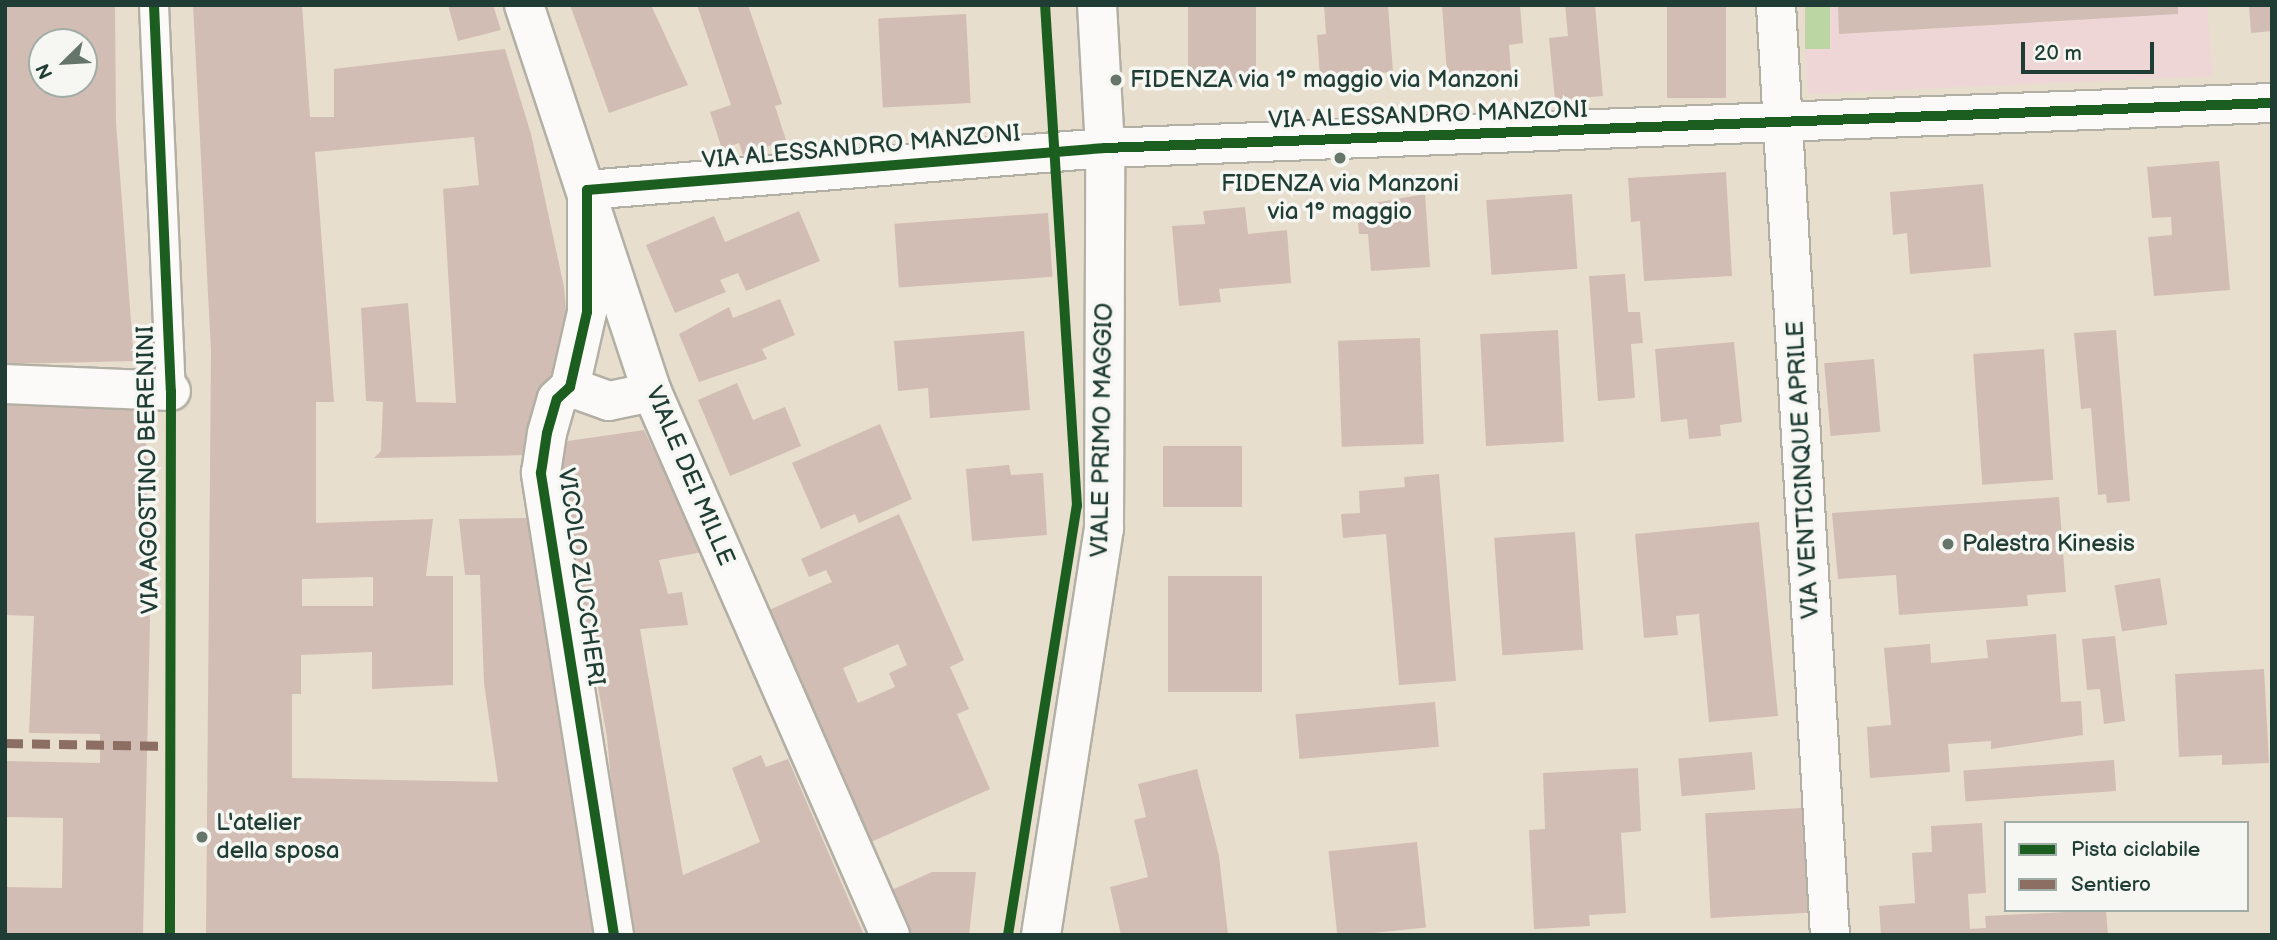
<!DOCTYPE html>
<html>
<head>
<meta charset="utf-8">
<style>
	body { margin:0 }
	#map { position:relative; width:2277px; height:940px; overflow:hidden; background:#e8dece; font-family:"Balsamiq Sans",sans-serif }
	div>[style] { position:absolute }
	[style*='--x'] { left:calc(var(--x)*1px); top:calc(var(--y)*1px); width:calc(var(--w)*1px); rotate:calc(var(--a)*1deg) }
	.built>* { inset:0; background:#efd6d6 }
	.green>* { inset:0; background:#bbd5a3; transform-origin:0 0 }
	.building>* { inset:0; background:#d2bdb4; transform-origin:0 0 }
	.roads { filter:drop-shadow(2px 0 #b2afa4) drop-shadow(-2px 0 #b2afa4) drop-shadow(0 2px #b2afa4) drop-shadow(0 -2px #b2afa4) }
	.pedestrian>* { height:28px; margin:-14px; padding:0 14px; transform-origin:14px; border-radius:14px; background:#fcfaf8 }
	.minor>* { height:38px; margin:-19px; padding:0 19px; transform-origin:19px; border-radius:19px; background:#fcfaf8 }
	.quiet>* { height:9px; margin-top:-4.5px; transform-origin:0; background:repeating-linear-gradient(90deg,#8d6e63 0 18px,transparent 0 27px) }
	.cycleway>* { height:10px; margin:-5px; padding:0 5px; transform-origin:5px; border-radius:5px; background:#1b5e20 }
	.dots>* { width:19px; height:19px; translate:-50% -50%; box-sizing:border-box; border:4px solid #f6f6f2; border-radius:50% }
	span { translate:-50% -50%; white-space:nowrap; text-align:center; line-height:1.15; -webkit-text-stroke:7px #f6f6f2; paint-order:stroke }
	.poi-label { font-size:24px; color:#1f3d34 }
	.left { translate:0 -50%; text-align:left }
	.street-label { font-size:24px; color:#1f3d34 }
	.frame { position:absolute; inset:0; border:7px solid #1f3d34; pointer-events:none }
	.legend { position:absolute; left:2004px; top:821px; width:245px; height:91px; box-sizing:border-box; background:#f6f6f2; border:2px solid #a0aca6; margin:0; padding:9px 12px; list-style:none; font-size:21px; color:#1f3d34 }
	.legend li { display:flex; align-items:center; gap:14px; height:35px }
	.legend b { width:35px; border:2px solid #a0aca6 }
	.north { position:absolute; left:28px; top:28px; width:70px; height:70px; box-sizing:border-box; background:#f6f6f2; border:2px solid #a0aca6; border-radius:50%; rotate:246deg; font-size:19px; font-weight:700; line-height:28px; text-align:center; color:#1f3d34 }
	.north::after { content:''; display:block; margin:auto; width:24px; height:32px; background:#65756a; clip-path:polygon(50% 0,100% 100%,50% 72%,0 100%) }
	.scale { position:absolute; left:2021px; top:42px; width:133px; height:32px; box-sizing:border-box; border:4px solid #1f3d34; border-top:0; padding-left:9px; font-size:21px; line-height:24px; white-space:nowrap; color:#1f3d34; -webkit-text-stroke:5px #f6f6f2; paint-order:stroke }
</style>
</head>
<body>
<div id="map">
	<div class="built">
		<div style="clip-path:polygon(1802px 5px,2207px 5px,2213px 76px,1808px 94px)"></div>
	</div>
	<div class="green">
		<div style="left:1805px;top:5px;width:25px;height:44px"></div>
	</div>
	<div class="building">
		<div style="clip-path:polygon(evenodd,6px 5px,115px 5px,116px 122px,134px 361px,5px 364px,6px 5px,42px 42px,84px 42px,84px 84px,42px 84px,42px 42px)"></div>
		<div style="clip-path:polygon(evenodd,193px 5px,302px 5px,310px 117px,334px 117px,334px 69px,505px 49px,531px 134px,564px 287px,569px 343px,563px 372px,551px 373px,532px 455px,374px 458px,381px 451px,383px 402px,366px 401px,361px 308px,408px 303px,416px 402px,456px 403px,443px 189px,479px 185px,474px 137px,315px 152px,334px 402px,316px 402px,316px 523px,433px 519px,426px 576px,453px 576px,453px 685px,372px 689px,372px 652px,301px 655px,301px 694px,292px 694px,292px 778px,498px 782px,484px 683px,480px 575px,465px 575px,459px 519px,536px 518px,587px 903px,608px 903px,608px 935px,206px 935px,211px 351px,193px 5px,373px 577px,373px 606px,302px 606px,302px 579px,373px 577px)"></div>
		<div style="clip-path:polygon(448px 5px,493px 5px,501px 30px,458px 41px)"></div>
		<div style="clip-path:polygon(570px 5px,651px 5px,688px 85px,609px 113px)"></div>
		<div style="clip-path:polygon(697px 5px,748px 5px,782px 104px,775px 106px,786px 140px,743px 155px,739px 143px,722px 149px,710px 112px,731px 105px)"></div>
		<div style="left:1188px;top:5px;width:68px;height:78px"></div>
		<div style="clip-path:polygon(1324px 5px,1388px 5px,1393px 72px,1320px 77px,1317px 35px,1326px 34px)"></div>
		<div style="clip-path:polygon(1442px 5px,1520px 5px,1523px 43px,1509px 45px,1512px 83px,1448px 88px)"></div>
		<div style="clip-path:polygon(1565px 5px,1595px 5px,1603px 96px,1555px 100px,1549px 38px,1568px 36px)"></div>
		<div style="left:1667px;top:5px;width:59px;height:93px"></div>
		<div style="clip-path:polygon(1838px 5px,2178px 5px,2178px 14px,1839px 34px)"></div>
		<div style="clip-path:polygon(2249px 5px,2272px 5px,2272px 31px,2251px 33px)"></div>
		<div style="left:966px;top:14px;width:89px;height:88px;rotate:87deg"></div>
		<div style="clip-path:polygon(2219px 161px,2230px 290px,2154px 296px,2148px 237px,2172px 235px,2171px 217px,2152px 218px,2147px 167px)"></div>
		<div style="clip-path:polygon(1726px 172px,1732px 276px,1644px 281px,1640px 221px,1631px 222px,1628px 178px)"></div>
		<div style="clip-path:polygon(1983px 184px,1991px 267px,1910px 274px,1907px 233px,1893px 235px,1890px 192px)"></div>
		<div style="clip-path:polygon(1425px 194px,1430px 267px,1371px 271px,1368px 234px,1359px 234px,1357px 206px)"></div>
		<div style="left:1572px;top:194px;width:75px;height:86px;rotate:86deg"></div>
		<div style="clip-path:polygon(1245px 207px,1248px 234px,1287px 230px,1291px 283px,1219px 289px,1221px 302px,1179px 306px,1172px 226px,1205px 224px,1203px 211px)"></div>
		<div style="clip-path:polygon(799px 211px,820px 261px,746px 291px,738px 273px,720px 280px,726px 292px,675px 313px,646px 245px,714px 216px,725px 242px)"></div>
		<div style="left:1048px;top:213px;width:64px;height:154px;rotate:86deg"></div>
		<div style="clip-path:polygon(1625px 274px,1628px 312px,1640px 312px,1643px 343px,1631px 344px,1635px 398px,1598px 401px,1589px 276px)"></div>
		<div style="clip-path:polygon(780px 299px,795px 335px,762px 349px,767px 359px,699px 382px,679px 334px,729px 307px,733px 318px)"></div>
		<div style="left:1558px;top:330px;width:112px;height:78px;rotate:87deg"></div>
		<div style="clip-path:polygon(2116px 330px,2130px 501px,2107px 503px,2106px 494px,2098px 495px,2091px 408px,2081px 409px,2074px 333px)"></div>
		<div style="clip-path:polygon(1024px 331px,1030px 410px,930px 418px,928px 388px,898px 391px,894px 341px)"></div>
		<div style="left:1420px;top:338px;width:106px;height:82px;rotate:88deg"></div>
		<div style="clip-path:polygon(1734px 342px,1742px 422px,1720px 425px,1721px 436px,1689px 439px,1687px 419px,1661px 422px,1655px 349px)"></div>
		<div style="left:2044px;top:349px;width:131px;height:71px;rotate:86deg"></div>
		<div style="left:1874px;top:359px;width:73px;height:50px;rotate:85deg"></div>
		<div style="clip-path:polygon(737px 383px,753px 420px,785px 407px,801px 446px,730px 476px,698px 400px)"></div>
		<div style="clip-path:polygon(5px 396px,145px 397px,150px 621px,143px 935px,5px 935px,5px 887px,62px 888px,63px 818px,5px 817px,5px 761px,100px 763px,100px 734px,29px 733px,34px 616px,5px 615px)"></div>
		<div style="clip-path:polygon(880px 424px,912px 499px,859px 523px,855px 514px,821px 529px,792px 463px)"></div>
		<div style="clip-path:polygon(644px 430px,703px 552px,659px 560px,668px 594px,682px 592px,688px 625px,640px 629px,683px 875px,760px 842px,732px 768px,761px 755px,766px 767px,788px 759px,864px 935px,625px 935px,607px 737px,554px 443px)"></div>
		<div style="left:1163px;top:446px;width:79px;height:61px"></div>
		<div style="clip-path:polygon(1009px 465px,1011px 475px,1043px 473px,1047px 535px,972px 541px,966px 469px)"></div>
		<div style="clip-path:polygon(1439px 474px,1456px 681px,1399px 685px,1386px 534px,1343px 538px,1341px 514px,1360px 513px,1359px 491px,1405px 487px,1404px 477px)"></div>
		<div style="clip-path:polygon(2059px 497px,2066px 592px,2027px 595px,2028px 606px,1899px 615px,1896px 575px,1838px 579px,1832px 513px)"></div>
		<div style="clip-path:polygon(evenodd,899px 514px,964px 660px,950px 667px,969px 709px,957px 714px,990px 789px,871px 842px,767px 611px,832px 582px,826px 570px,809px 577px,801px 559px,899px 514px,898px 644px,907px 665px,889px 673px,895px 687px,858px 703px,843px 668px,898px 644px)"></div>
		<div style="clip-path:polygon(1759px 522px,1778px 716px,1709px 722px,1699px 614px,1676px 616px,1678px 635px,1644px 638px,1635px 534px)"></div>
		<div style="left:1575px;top:532px;width:118px;height:81px;rotate:86deg"></div>
		<div style="left:1262px;top:576px;width:116px;height:94px;rotate:90deg"></div>
		<div style="left:2160px;top:578px;width:47px;height:46px;rotate:81deg"></div>
		<div style="clip-path:polygon(2056px 634px,2061px 702px,2081px 701px,2083px 735px,1991px 749px,1991px 741px,1948px 744px,1950px 772px,1870px 778px,1867px 727px,1891px 725px,1884px 648px,1930px 644px,1931px 663px,1988px 658px,1986px 640px)"></div>
		<div style="clip-path:polygon(2115px 636px,2125px 721px,2104px 724px,2100px 689px,2087px 690px,2082px 639px)"></div>
		<div style="clip-path:polygon(2264px 669px,2269px 763px,2222px 765px,2222px 755px,2179px 757px,2175px 674px)"></div>
		<div style="left:1435px;top:702px;width:45px;height:140px;rotate:85deg"></div>
		<div style="left:1752px;top:752px;width:38px;height:74px;rotate:85deg"></div>
		<div style="left:2114px;top:760px;width:31px;height:151px;rotate:86deg"></div>
		<div style="clip-path:polygon(1638px 768px,1641px 831px,1621px 833px,1626px 913px,1589px 915px,1590px 926px,1534px 929px,1529px 830px,1545px 829px,1543px 773px)"></div>
		<div style="clip-path:polygon(1197px 769px,1219px 856px,1228px 935px,1121px 935px,1110px 887px,1148px 877px,1134px 820px,1146px 817px,1138px 784px)"></div>
		<div style="left:1803px;top:808px;width:105px;height:98px;rotate:87deg"></div>
		<div style="clip-path:polygon(1982px 823px,1986px 893px,1968px 894px,1970px 929px,1986px 928px,1985px 916px,2106px 910px,2108px 935px,1881px 935px,1879px 906px,1915px 903px,1912px 853px,1932px 852px,1931px 826px)"></div>
		<div style="left:1417px;top:842px;width:86px;height:89px;rotate:84deg"></div>
		<div style="clip-path:polygon(932px 872px,976px 872px,969px 935px,904px 935px,887px 892px)"></div>
	</div>
	<div class="roads">
		<div class="pedestrian">
			<div style="--x:154;--y:5;--w:386;--a:87.5"></div>
		</div>
		<div class="minor">
			<div style="--x:524;--y:5;--w:408;--a:71.7"></div>
			<div style="--x:652;--y:392;--w:593;--a:66.33"></div>
			<div style="--x:1776;--y:5;--w:932;--a:86.68"></div>
			<div style="--x:5;--y:384;--w:166;--a:2.4"></div>
			<div style="--x:570;--y:387;--w:41;--a:19.7"></div>
			<div style="--x:609;--y:401;--w:44;--a:-11.8"></div>
			<div style="--x:614;--y:935;--w:468;--a:-99"></div>
			<div style="--x:541;--y:473;--w:40;--a:-81.5"></div>
			<div style="--x:547;--y:433;--w:35;--a:-74"></div>
			<div style="--x:557;--y:399;--w:18;--a:-43"></div>
			<div style="--x:570;--y:387;--w:77;--a:-77.2"></div>
			<div style="--x:587;--y:312;--w:122;--a:-90"></div>
			<div style="--x:587;--y:190;--w:520;--a:-4.64"></div>
			<div style="--x:1105;--y:148;--w:1168;--a:-2.21"></div>
			<div style="--x:1041;--y:935;--w:411;--a:-81.2"></div>
			<div style="--x:1104;--y:529;--w:381;--a:-89.8"></div>
			<div style="--x:1105;--y:148;--w:143;--a:-93.2"></div>
		</div>
	</div>
	<div class="quiet">
		<div style="--x:5;--y:743;--w:165;--a:1"></div>
	</div>
	<div class="cycleway">
		<div style="--x:154;--y:5;--w:386;--a:87.5"></div>
		<div style="--x:171;--y:391;--w:544;--a:90.11"></div>
		<div style="--x:614;--y:935;--w:468;--a:-99"></div>
		<div style="--x:541;--y:473;--w:40;--a:-81.5"></div>
		<div style="--x:547;--y:433;--w:35;--a:-74"></div>
		<div style="--x:557;--y:399;--w:18;--a:-43"></div>
		<div style="--x:570;--y:387;--w:77;--a:-77.2"></div>
		<div style="--x:587;--y:312;--w:122;--a:-90"></div>
		<div style="--x:587;--y:190;--w:520;--a:-4.64"></div>
		<div style="--x:1105;--y:148;--w:1168;--a:-2.21"></div>
		<div style="--x:1008;--y:935;--w:435;--a:-80.9"></div>
		<div style="--x:1077;--y:506;--w:502;--a:-93.65"></div>
	</div>
	<div class="dots">
		<div style="left:1116px;top:80px;background:#65756a"></div>
		<div style="left:1340px;top:158px;background:#65756a"></div>
		<div style="left:1948px;top:544px;background:#65756a"></div>
		<div style="left:202px;top:837px;background:#65756a"></div>
	</div>
	<div class="poi-label">
		<span class="left" style="left:1130px;top:80px">FIDENZA via 1° maggio via Manzoni</span>
		<span style="left:1340px;top:198px">FIDENZA via Manzoni<br>via 1° maggio</span>
		<span class="left" style="left:1962px;top:544px">Palestra Kinesis</span>
		<span class="left" style="left:216px;top:837px">L'atelier<br>della sposa</span>
	</div>
	<div class="street-label">
		<span style="left:1428px;top:115px;rotate:-2deg">VIA ALESSANDRO MANZONI</span>
		<span style="left:861px;top:147px;rotate:-5deg">VIA ALESSANDRO MANZONI</span>
		<span style="left:1102px;top:430px;rotate:-89deg">VIALE PRIMO MAGGIO</span>
		<span style="left:148px;top:470px;rotate:-91deg">VIA AGOSTINO BERENINI</span>
		<span style="left:1803px;top:470px;rotate:-93deg">VIA VENTICINQUE APRILE</span>
		<span style="left:690px;top:476px;rotate:67deg">VIALE DEI MILLE</span>
		<span style="left:581px;top:577px;rotate:82deg">VICOLO ZUCCHERI</span>
	</div>
	<div class="frame"></div>
	<ul class="legend">
	<li><b style="height:9px;background:#1b5e20"></b>Pista ciclabile</li>
	<li><b style="height:9px;background:#8d6e63"></b>Sentiero</li>
	</ul>
	<div class="north">N</div>
	<div class="scale">20 m</div>
</div>
</body>
</html>
